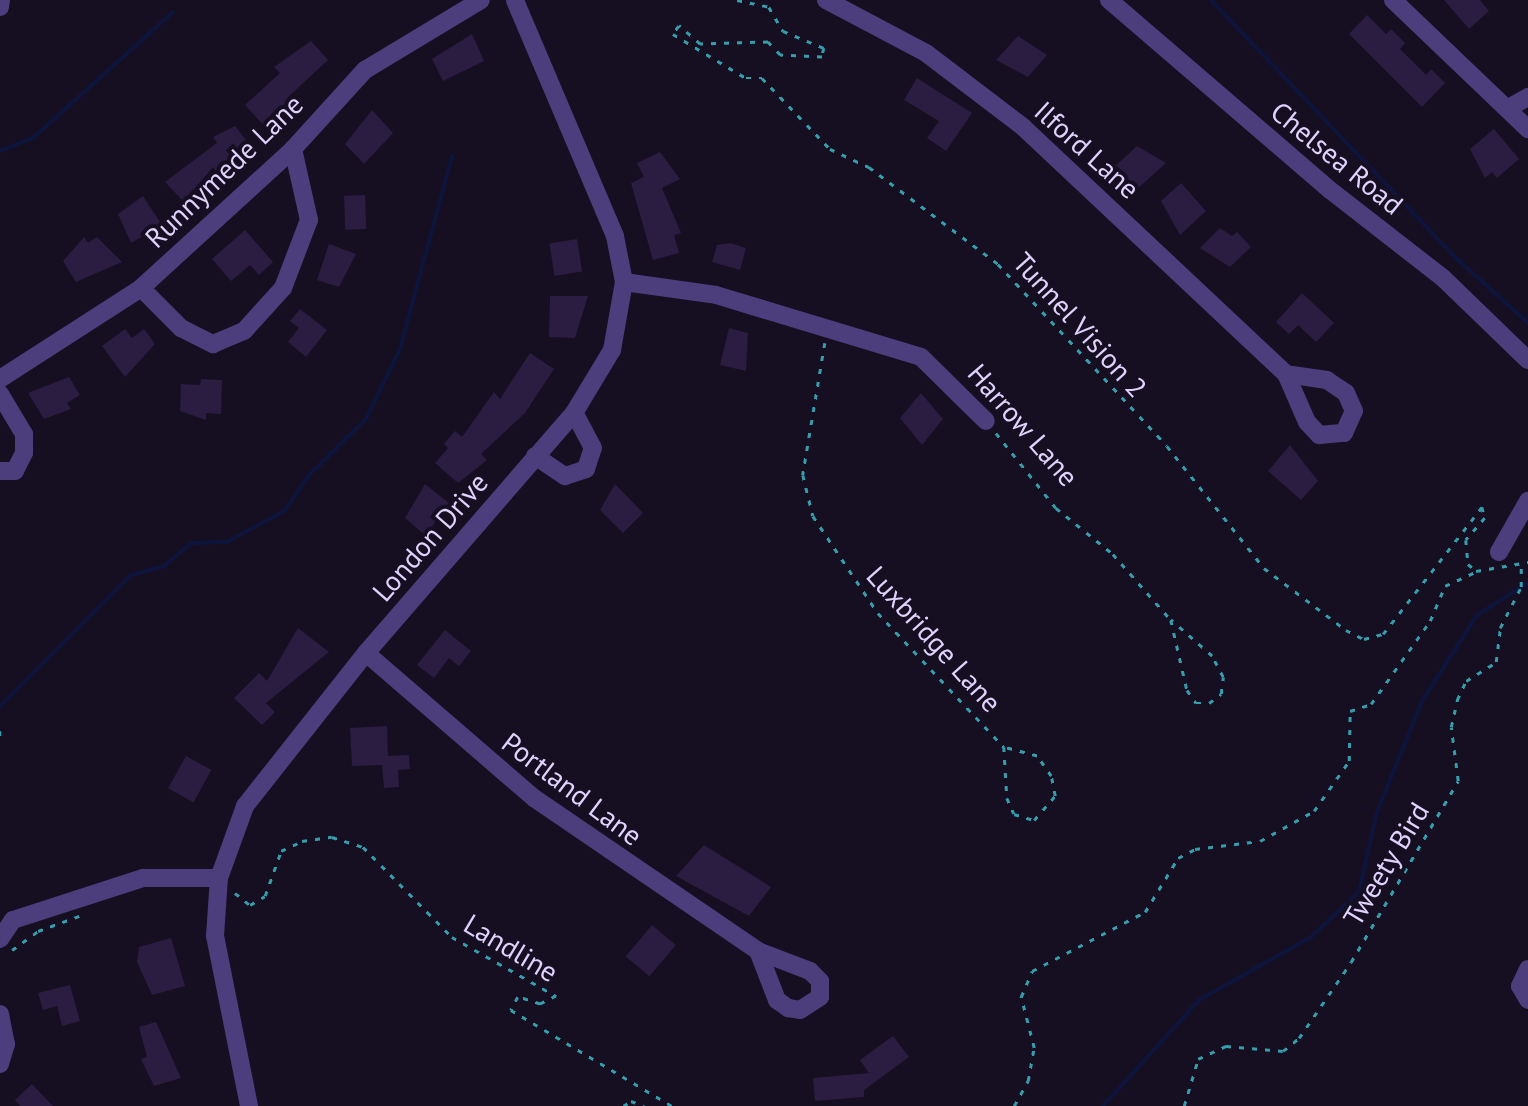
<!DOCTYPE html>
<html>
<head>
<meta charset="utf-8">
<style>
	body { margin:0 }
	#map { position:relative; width:1528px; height:1106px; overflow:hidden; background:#160f21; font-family:"PT Sans",sans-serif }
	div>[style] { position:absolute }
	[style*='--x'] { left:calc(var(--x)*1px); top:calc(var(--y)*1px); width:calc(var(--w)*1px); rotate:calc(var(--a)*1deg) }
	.stream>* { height:4px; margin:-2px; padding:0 2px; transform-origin:2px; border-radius:2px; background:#0d153d }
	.building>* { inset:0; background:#2b1c41; transform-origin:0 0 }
	.path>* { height:2.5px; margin-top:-1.25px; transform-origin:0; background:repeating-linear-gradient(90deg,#369dac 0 5px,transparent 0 13px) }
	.minor>* { height:18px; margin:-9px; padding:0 9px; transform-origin:9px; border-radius:9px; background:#4c3d7d }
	span { translate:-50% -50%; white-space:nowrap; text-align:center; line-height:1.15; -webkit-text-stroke:8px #160f21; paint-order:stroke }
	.street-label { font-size:28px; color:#dfd2fc }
</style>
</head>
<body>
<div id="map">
	<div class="stream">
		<div style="--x:1211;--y:0;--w:357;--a:46.5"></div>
		<div style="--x:1457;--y:259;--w:96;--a:42"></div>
		<div style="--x:0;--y:151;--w:35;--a:-22"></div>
		<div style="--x:33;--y:138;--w:188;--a:-42"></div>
		<div style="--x:0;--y:706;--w:185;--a:-45"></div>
		<div style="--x:131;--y:575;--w:34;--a:-15"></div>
		<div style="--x:164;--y:566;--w:35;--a:-40"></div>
		<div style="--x:191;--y:543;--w:36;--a:-2"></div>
		<div style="--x:227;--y:542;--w:65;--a:-28.5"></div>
		<div style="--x:284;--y:511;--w:45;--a:-54.9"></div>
		<div style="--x:310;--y:474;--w:78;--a:-44.5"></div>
		<div style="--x:366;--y:419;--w:78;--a:-64.1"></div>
		<div style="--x:400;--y:349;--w:200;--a:-74.9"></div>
		<div style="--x:1103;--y:1106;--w:143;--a:-47.8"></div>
		<div style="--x:1199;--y:1000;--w:129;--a:-29.4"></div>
		<div style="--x:1311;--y:937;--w:66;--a:-43.2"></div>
		<div style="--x:1359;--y:892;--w:82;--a:-77.3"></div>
		<div style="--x:1377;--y:812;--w:120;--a:-67.9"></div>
		<div style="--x:1422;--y:701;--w:102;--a:-57.4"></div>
		<div style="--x:1477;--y:615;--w:60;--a:-32.1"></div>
	</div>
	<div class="building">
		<div style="clip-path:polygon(1444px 0,1480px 0,1489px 11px,1469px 29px)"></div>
		<div style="clip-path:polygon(1367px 15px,1386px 34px,1391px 29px,1405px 43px,1400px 49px,1426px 75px,1431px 69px,1445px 83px,1422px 107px,1349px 34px)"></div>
		<div style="clip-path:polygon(472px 34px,484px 61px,443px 81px,432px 59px)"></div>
		<div style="clip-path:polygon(1018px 36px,1047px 55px,1028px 77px,996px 60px)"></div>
		<div style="clip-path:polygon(311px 41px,328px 60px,288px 97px,294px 104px,267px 129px,245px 105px,280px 73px,274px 67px)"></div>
		<div style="clip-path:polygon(917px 78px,972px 113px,946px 151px,927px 138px,939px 121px,904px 100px)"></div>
		<div style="clip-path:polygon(372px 110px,393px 133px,364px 164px,345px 144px)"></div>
		<div style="clip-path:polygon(235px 126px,248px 143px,218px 174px,213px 167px,184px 202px,165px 182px,217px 143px,213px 137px)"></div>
		<div style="clip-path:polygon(1494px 129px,1519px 159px,1497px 178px,1492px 172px,1485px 178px,1470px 149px)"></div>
		<div style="clip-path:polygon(1137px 146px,1166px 163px,1137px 189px,1111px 170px)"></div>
		<div style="clip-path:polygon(660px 152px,680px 179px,662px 188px,681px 233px,674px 235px,679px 253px,653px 260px,631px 183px,644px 177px,637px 163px)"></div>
		<div style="clip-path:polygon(1181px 183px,1206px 211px,1180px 235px,1161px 201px)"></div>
		<div style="left:365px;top:195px;width:34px;height:21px;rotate:88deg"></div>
		<div style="clip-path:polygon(143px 196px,162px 225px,131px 243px,118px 214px)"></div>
		<div style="clip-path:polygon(1220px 228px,1232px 236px,1237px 232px,1251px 247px,1230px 267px,1200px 248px)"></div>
		<div style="clip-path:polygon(245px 230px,273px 262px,259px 275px,250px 265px,231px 281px,212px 259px)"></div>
		<div style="clip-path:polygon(84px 237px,88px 243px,97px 237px,122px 262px,76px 282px,63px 261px)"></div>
		<div style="left:577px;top:239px;width:33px;height:28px;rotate:81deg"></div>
		<div style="clip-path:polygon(730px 243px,746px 248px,740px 270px,712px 262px,717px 245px)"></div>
		<div style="clip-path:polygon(329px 244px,356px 254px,339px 287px,317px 280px)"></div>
		<div style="clip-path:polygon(1302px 293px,1334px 323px,1316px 342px,1298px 325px,1289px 334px,1276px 322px)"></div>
		<div style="clip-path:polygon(550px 296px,588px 296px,575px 338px,549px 337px)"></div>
		<div style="clip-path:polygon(300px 309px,327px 330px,306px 357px,288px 342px,299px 328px,290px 321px)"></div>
		<div style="clip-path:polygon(729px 328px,748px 333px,746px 371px,720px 365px)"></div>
		<div style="clip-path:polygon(125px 329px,132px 338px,144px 329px,155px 344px,125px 377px,102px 346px)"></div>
		<div style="clip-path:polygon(530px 353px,554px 369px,525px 413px,481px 454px,487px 460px,458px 483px,435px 463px,448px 448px,444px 444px,455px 431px,462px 437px,494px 392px,500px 399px)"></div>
		<div style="clip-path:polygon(69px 377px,80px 395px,67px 403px,71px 409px,44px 419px,28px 393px)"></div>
		<div style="clip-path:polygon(201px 379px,222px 380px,221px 414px,206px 413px,206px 420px,180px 411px,181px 384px,200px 385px)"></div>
		<div style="clip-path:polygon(921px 393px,943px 419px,922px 445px,900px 418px)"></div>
		<div style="clip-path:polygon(1290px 445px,1318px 481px,1301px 500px,1268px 471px)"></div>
		<div style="clip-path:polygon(425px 484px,450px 504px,425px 535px,405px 518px)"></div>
		<div style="clip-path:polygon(615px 484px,643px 513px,623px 533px,600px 510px)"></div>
		<div style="clip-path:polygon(298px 628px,329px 652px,266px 703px,275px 712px,262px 725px,234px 698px,259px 673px,267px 681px)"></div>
		<div style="clip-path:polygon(445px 630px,471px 651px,459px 666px,449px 658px,434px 678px,417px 665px)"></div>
		<div style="clip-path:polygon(387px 726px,388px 756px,409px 755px,410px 769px,398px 770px,399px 787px,384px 788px,382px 765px,352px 766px,350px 728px)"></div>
		<div style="left:186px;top:756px;width:29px;height:37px;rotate:29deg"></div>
		<div style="clip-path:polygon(704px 845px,771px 887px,749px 916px,676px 876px)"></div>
		<div style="left:652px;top:925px;width:31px;height:41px;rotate:40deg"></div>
		<div style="clip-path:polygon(171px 938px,185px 986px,152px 995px,137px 962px,139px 947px)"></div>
		<div style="clip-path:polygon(70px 985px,80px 1021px,62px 1026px,57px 1006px,43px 1010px,38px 993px)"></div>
		<div style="clip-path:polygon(156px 1022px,181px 1078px,154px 1086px,141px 1059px,147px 1057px,139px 1027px)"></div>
		<div style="clip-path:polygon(893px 1036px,909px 1057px,864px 1090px,864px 1097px,815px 1101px,813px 1078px,869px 1073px,860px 1060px)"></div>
		<div style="clip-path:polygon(32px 1084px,53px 1106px,20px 1106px,15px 1100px)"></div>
	</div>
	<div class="path">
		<div style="--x:737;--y:0;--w:33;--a:12"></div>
		<div style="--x:769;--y:7;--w:28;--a:60"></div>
		<div style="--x:783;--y:31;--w:44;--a:22.5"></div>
		<div style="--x:824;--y:48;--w:9;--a:103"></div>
		<div style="--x:822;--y:57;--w:42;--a:-177.3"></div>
		<div style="--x:780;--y:55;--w:18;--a:-133"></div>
		<div style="--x:768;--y:42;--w:68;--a:178.3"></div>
		<div style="--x:700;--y:44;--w:28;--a:-139"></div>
		<div style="--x:679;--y:26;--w:10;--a:127"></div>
		<div style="--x:673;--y:34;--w:85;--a:31.1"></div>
		<div style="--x:746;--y:78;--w:16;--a:0"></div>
		<div style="--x:762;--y:78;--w:98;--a:46.2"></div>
		<div style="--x:830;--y:149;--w:43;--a:24.8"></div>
		<div style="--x:869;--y:167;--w:161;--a:36.9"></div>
		<div style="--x:998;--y:264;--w:248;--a:47.1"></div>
		<div style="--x:1167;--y:446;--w:156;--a:51.5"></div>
		<div style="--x:1264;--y:568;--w:103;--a:37.1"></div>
		<div style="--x:1346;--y:630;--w:20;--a:27"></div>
		<div style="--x:1364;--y:639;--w:20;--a:-15"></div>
		<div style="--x:1383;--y:634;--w:161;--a:-52.1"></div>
		<div style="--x:1482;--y:507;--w:11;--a:75"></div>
		<div style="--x:1485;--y:518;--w:29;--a:131"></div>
		<div style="--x:1466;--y:540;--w:24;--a:85"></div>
		<div style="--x:1468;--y:564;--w:11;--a:41"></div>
		<div style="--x:1476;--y:571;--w:53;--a:-9.8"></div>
		<div style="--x:825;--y:343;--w:134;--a:99.5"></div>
		<div style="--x:803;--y:475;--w:42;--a:76.3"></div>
		<div style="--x:813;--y:516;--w:117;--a:56.2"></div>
		<div style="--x:878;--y:613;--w:184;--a:46.8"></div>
		<div style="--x:1004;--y:747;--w:51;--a:86.6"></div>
		<div style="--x:1007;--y:798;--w:17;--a:66"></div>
		<div style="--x:1014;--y:814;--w:21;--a:17"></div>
		<div style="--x:1034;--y:820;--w:32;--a:-49"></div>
		<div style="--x:1055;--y:796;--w:20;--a:-101"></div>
		<div style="--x:1051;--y:776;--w:24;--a:-125"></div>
		<div style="--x:1037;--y:756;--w:34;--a:-165"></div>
		<div style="--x:996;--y:433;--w:96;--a:51.3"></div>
		<div style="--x:1056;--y:508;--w:73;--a:38.9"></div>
		<div style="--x:1113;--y:554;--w:88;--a:48.7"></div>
		<div style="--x:1171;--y:620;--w:72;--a:77.1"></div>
		<div style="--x:1187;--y:690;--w:16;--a:55"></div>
		<div style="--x:1196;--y:703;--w:13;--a:0"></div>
		<div style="--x:1209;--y:703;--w:15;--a:-37"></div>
		<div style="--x:1221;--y:694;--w:17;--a:-83"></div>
		<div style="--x:1223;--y:677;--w:24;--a:-118"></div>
		<div style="--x:1212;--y:656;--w:55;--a:-138.7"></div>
		<div style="--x:0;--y:731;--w:11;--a:90"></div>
		<div style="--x:235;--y:893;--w:19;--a:39"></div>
		<div style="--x:250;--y:905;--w:17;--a:-31"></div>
		<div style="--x:265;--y:896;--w:48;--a:-70.4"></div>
		<div style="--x:281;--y:851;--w:23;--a:-25"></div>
		<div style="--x:302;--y:841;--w:30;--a:-8"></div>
		<div style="--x:332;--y:837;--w:33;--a:18"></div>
		<div style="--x:363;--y:847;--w:127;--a:45.3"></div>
		<div style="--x:452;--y:937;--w:120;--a:29.6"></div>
		<div style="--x:556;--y:996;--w:18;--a:153"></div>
		<div style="--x:540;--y:1004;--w:23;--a:-162"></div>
		<div style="--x:518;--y:997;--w:15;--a:118"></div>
		<div style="--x:511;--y:1010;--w:187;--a:30.8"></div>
		<div style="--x:12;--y:950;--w:32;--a:-36"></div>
		<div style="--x:38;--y:931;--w:44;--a:-20.1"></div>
		<div style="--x:623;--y:1106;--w:9;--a:-32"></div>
		<div style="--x:631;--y:1101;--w:14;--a:21"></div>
		<div style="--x:1014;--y:1106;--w:29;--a:-61"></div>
		<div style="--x:1028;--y:1081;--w:34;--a:-80"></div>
		<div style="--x:1034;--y:1048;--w:53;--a:-104.3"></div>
		<div style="--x:1021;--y:997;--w:28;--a:-67"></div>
		<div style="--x:1032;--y:971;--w:127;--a:-27.6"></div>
		<div style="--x:1145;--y:912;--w:63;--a:-58.6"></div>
		<div style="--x:1178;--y:858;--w:19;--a:-28"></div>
		<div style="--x:1195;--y:849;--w:65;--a:-7"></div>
		<div style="--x:1260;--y:841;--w:62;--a:-29.1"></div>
		<div style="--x:1314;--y:811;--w:61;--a:-55"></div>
		<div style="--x:1349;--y:761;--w:50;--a:-88.9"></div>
		<div style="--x:1350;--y:711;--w:22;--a:-18"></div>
		<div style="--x:1371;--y:704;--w:102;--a:-54.6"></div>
		<div style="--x:1430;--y:621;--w:38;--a:-67"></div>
		<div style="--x:1445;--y:586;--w:33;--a:-25"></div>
		<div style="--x:1184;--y:1106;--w:49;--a:-73.4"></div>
		<div style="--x:1198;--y:1059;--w:31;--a:-25"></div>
		<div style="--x:1226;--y:1046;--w:57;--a:5"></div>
		<div style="--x:1283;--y:1051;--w:21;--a:-39"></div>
		<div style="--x:1299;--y:1038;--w:92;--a:-55.6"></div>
		<div style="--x:1351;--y:962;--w:210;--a:-59.4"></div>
		<div style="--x:1458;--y:781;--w:54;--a:-97.4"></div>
		<div style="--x:1451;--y:727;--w:28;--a:-77"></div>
		<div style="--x:1457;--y:700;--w:21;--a:-65"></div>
		<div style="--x:1466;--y:681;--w:36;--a:-32"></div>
		<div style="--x:1496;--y:662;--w:34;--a:-83"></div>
		<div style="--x:1500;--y:628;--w:46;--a:-62.9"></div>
		<div style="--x:1521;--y:587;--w:22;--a:-90"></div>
	</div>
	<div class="minor">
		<div style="--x:826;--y:0;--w:113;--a:27.9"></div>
		<div style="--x:926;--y:53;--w:122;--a:37.3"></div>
		<div style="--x:1023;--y:127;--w:361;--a:43.2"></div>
		<div style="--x:1286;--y:374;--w:52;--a:66.4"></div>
		<div style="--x:1307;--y:422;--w:18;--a:47"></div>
		<div style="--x:1319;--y:435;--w:25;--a:-5"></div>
		<div style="--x:1344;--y:433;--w:24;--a:-66"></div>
		<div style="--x:1354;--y:411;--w:20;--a:-114"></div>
		<div style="--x:1346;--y:393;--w:23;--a:-146"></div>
		<div style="--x:1327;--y:380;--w:41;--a:-171.7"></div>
		<div style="--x:1109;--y:0;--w:291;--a:40.7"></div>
		<div style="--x:1330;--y:190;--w:143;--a:37.9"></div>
		<div style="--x:1443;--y:278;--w:118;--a:44"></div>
		<div style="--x:1393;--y:0;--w:187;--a:43.7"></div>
		<div style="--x:0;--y:7;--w:7;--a:-82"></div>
		<div style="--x:1510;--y:107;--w:21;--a:-29"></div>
		<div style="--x:624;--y:282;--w:93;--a:8"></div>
		<div style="--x:716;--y:295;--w:214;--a:16.8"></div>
		<div style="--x:921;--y:357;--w:91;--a:44.6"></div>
		<div style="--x:141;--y:288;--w:57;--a:45"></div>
		<div style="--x:181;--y:328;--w:36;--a:27"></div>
		<div style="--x:213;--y:344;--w:34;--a:-23"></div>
		<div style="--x:244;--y:331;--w:58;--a:-47.8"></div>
		<div style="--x:283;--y:288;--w:73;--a:-69.1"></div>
		<div style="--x:309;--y:220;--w:73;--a:-102.7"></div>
		<div style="--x:0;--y:379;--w:168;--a:-32.8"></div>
		<div style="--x:141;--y:288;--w:206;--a:-42.4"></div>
		<div style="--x:293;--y:149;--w:107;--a:-47.7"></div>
		<div style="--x:365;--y:70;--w:135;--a:-31.1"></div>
		<div style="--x:0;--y:394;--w:47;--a:59"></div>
		<div style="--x:24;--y:434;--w:19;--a:90"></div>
		<div style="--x:24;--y:453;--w:20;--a:117"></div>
		<div style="--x:15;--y:471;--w:15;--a:180"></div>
		<div style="--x:535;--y:456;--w:36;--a:34"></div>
		<div style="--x:565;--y:476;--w:22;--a:-18"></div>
		<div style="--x:586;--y:469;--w:22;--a:-72"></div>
		<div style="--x:593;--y:448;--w:40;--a:-118"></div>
		<div style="--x:1499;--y:552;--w:59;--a:-60.4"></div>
		<div style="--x:366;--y:653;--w:222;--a:40.8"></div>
		<div style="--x:534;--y:798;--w:271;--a:34.3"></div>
		<div style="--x:758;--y:951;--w:53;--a:68.8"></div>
		<div style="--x:777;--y:1000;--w:14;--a:36"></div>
		<div style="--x:788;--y:1008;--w:12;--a:9"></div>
		<div style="--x:800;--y:1010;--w:24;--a:-33"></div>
		<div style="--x:820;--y:997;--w:16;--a:-90"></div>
		<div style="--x:820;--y:981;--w:14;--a:-135"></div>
		<div style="--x:810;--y:971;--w:56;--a:-159"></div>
		<div style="--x:0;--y:939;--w:23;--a:-56"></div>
		<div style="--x:13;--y:920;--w:137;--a:-17.9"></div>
		<div style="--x:143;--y:878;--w:76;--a:0"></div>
		<div style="--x:1528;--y:969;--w:19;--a:115"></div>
		<div style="--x:1520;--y:986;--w:16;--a:60"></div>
		<div style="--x:0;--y:1014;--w:31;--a:79"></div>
		<div style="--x:6;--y:1044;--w:21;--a:107"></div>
		<div style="--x:249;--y:1106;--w:173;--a:-101.3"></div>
		<div style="--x:215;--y:936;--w:58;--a:-86.1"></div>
		<div style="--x:219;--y:878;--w:77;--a:-70.1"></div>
		<div style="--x:245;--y:806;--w:195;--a:-51.7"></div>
		<div style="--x:366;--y:653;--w:318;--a:-49.1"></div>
		<div style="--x:574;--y:413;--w:74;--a:-58.9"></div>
		<div style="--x:612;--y:350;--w:69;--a:-80"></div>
		<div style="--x:624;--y:282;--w:47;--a:-101.1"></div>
		<div style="--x:615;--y:236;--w:256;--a:-113"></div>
	</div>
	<div class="street-label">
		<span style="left:1087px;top:150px;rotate:42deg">Ilford Lane</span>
		<span style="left:1337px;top:158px;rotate:39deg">Chelsea Road</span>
		<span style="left:224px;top:171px;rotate:-44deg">Runnymede Lane</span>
		<span style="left:1080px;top:325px;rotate:48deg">Tunnel Vision 2</span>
		<span style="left:1023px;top:425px;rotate:49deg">Harrow Lane</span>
		<span style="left:430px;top:537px;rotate:-49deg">London Drive</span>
		<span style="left:934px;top:639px;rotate:48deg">Luxbridge Lane</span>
		<span style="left:572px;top:789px;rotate:37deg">Portland Lane</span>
		<span style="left:1386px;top:864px;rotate:-59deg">Tweety Bird</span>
		<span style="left:511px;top:948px;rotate:31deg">Landline</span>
	</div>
</div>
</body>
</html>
